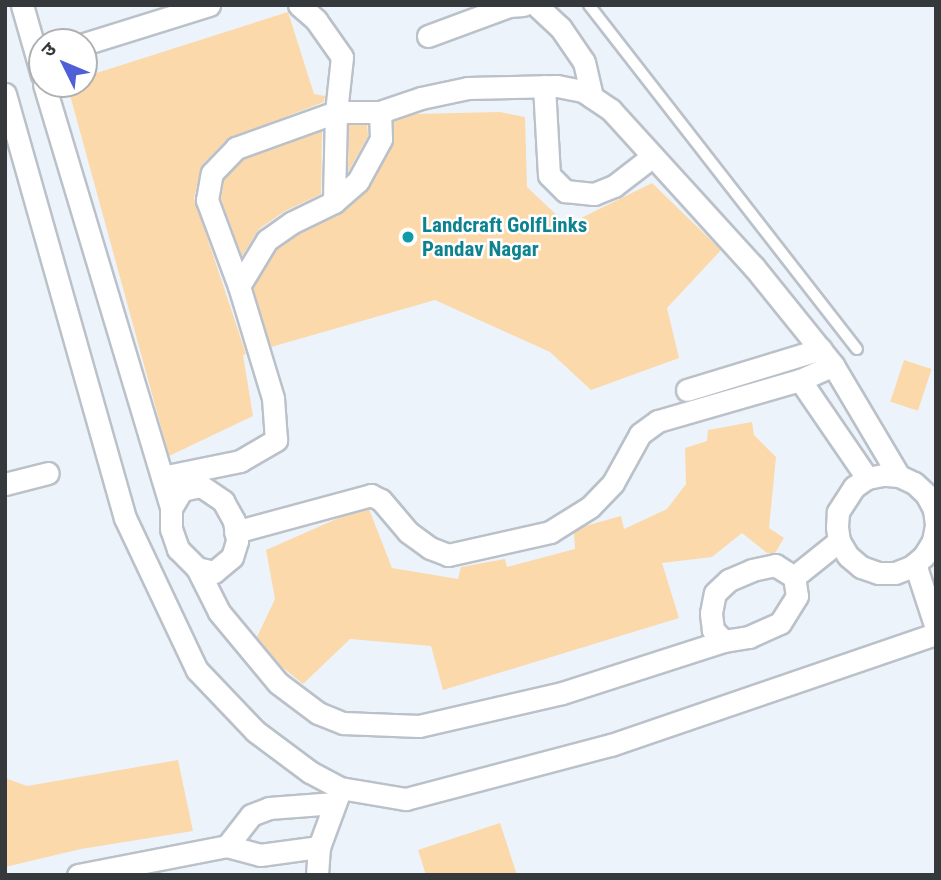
<!DOCTYPE html>
<html>
<head>
<meta charset="utf-8">
<style>
	body { margin:0 }
	#map { position:relative; width:941px; height:880px; overflow:hidden; background:#edf3fb; font-family:"Roboto Condensed","Noto Sans Devanagari",sans-serif }
	div>[style] { position:absolute }
	[style*='--x'] { left:calc(var(--x)*1px); top:calc(var(--y)*1px); width:calc(var(--w)*1px); rotate:calc(var(--a)*1deg) }
	.building>* { inset:0; background:#fbd9aa; transform-origin:0 0 }
	.roads { filter:drop-shadow(2px 0 #bbc1c9) drop-shadow(-2px 0 #bbc1c9) drop-shadow(0 2px #bbc1c9) drop-shadow(0 -2px #bbc1c9) }
	.service>* { height:10px; margin:-5px; padding:0 5px; transform-origin:5px; border-radius:5px; background:#fff }
	.minor>* { height:21px; margin:-10.5px; padding:0 10.5px; transform-origin:10.5px; border-radius:10.5px; background:#fff }
	.dots>* { width:19px; height:19px; translate:-50% -50%; box-sizing:border-box; border:4px solid #fff; border-radius:50% }
	span { translate:-50% -50%; white-space:nowrap; text-align:center; line-height:1.15; -webkit-text-stroke:5px #fff; paint-order:stroke }
	.culture-label { font-size:21px; color:#0d838f; font-weight:700 }
	.left { translate:0 -50%; text-align:left }
	.frame { position:absolute; inset:0; border:7px solid #36393c; pointer-events:none }
	.north { position:absolute; left:28px; top:28px; width:70px; height:70px; box-sizing:border-box; background:#fff; border:2px solid #afb0b1; border-radius:50%; rotate:313deg; font-size:19px; font-weight:700; line-height:28px; text-align:center; color:#36393c }
	.north::after { content:''; display:block; margin:auto; width:24px; height:32px; background:#4f60d6; clip-path:polygon(50% 0,100% 100%,50% 72%,0 100%) }
</style>
</head>
<body>
<div id="map">
	<div class="building">
		<div style="clip-path:polygon(288px 12px,314px 94px,325px 96px,324px 102px,227px 139px,202px 165px,194px 198px,246px 354px,243px 355px,253px 416px,169px 456px,67px 84px,84px 84px,84px 77px)"></div>
		<div style="clip-path:polygon(499px 112px,525px 117px,527px 187px,567px 225px,652px 183px,721px 250px,667px 308px,679px 358px,591px 390px,550px 352px,435px 300px,271px 347px,253px 288px,277px 249px,298px 234px,340px 214px,367px 191px,393px 145px,393px 121px,415px 114px)"></div>
		<div style="clip-path:polygon(349px 125px,367px 125px,368px 136px,348px 172px)"></div>
		<div style="clip-path:polygon(322px 131px,321px 194px,285px 211px,259px 229px,242px 256px,221px 199px,224px 179px,243px 159px)"></div>
		<div style="left:904px;top:360px;width:29px;height:44px;rotate:18deg"></div>
		<div style="clip-path:polygon(752px 422px,754px 435px,776px 457px,769px 528px,784px 538px,775px 553px,767px 553px,742px 533px,712px 557px,662px 563px,679px 618px,443px 690px,431px 646px,350px 639px,303px 684px,282px 667px,257px 637px,275px 599px,266px 550px,341px 517px,369px 509px,392px 568px,458px 579px,461px 567px,505px 559px,507px 567px,575px 549px,574px 533px,582px 527px,621px 516px,624px 529px,667px 509px,686px 484px,685px 448px,707px 441px,708px 430px)"></div>
		<div style="clip-path:polygon(178px 760px,193px 831px,81px 849px,5px 867px,5px 778px,27px 786px)"></div>
		<div style="clip-path:polygon(500px 823px,517px 875px,426px 875px,418px 850px)"></div>
	</div>
	<div class="roads">
		<div class="service">
			<div style="--x:589;--y:5;--w:436;--a:52.1"></div>
		</div>
		<div class="minor">
			<div style="--x:22;--y:5;--w:73;--a:74.1"></div>
			<div style="--x:299;--y:5;--w:23;--a:41"></div>
			<div style="--x:316;--y:20;--w:45;--a:54.9"></div>
			<div style="--x:342;--y:57;--w:55;--a:96.2"></div>
			<div style="--x:336;--y:112;--w:90;--a:91.3"></div>
			<div style="--x:536;--y:5;--w:33;--a:43"></div>
			<div style="--x:560;--y:27;--w:42;--a:55.6"></div>
			<div style="--x:584;--y:62;--w:36;--a:77"></div>
			<div style="--x:428;--y:36;--w:86;--a:-20.3"></div>
			<div style="--x:509;--y:6;--w:14;--a:-4"></div>
			<div style="--x:84;--y:44;--w:131;--a:-17.3"></div>
			<div style="--x:44;--y:84;--w:443;--a:73.3"></div>
			<div style="--x:544;--y:86;--w:89;--a:86.8"></div>
			<div style="--x:549;--y:175;--w:23;--a:45"></div>
			<div style="--x:565;--y:191;--w:29;--a:6"></div>
			<div style="--x:594;--y:194;--w:22;--a:-22"></div>
			<div style="--x:614;--y:186;--w:49;--a:-37.6"></div>
			<div style="--x:5;--y:94;--w:441;--a:74.2"></div>
			<div style="--x:125;--y:518;--w:168;--a:64.7"></div>
			<div style="--x:197;--y:670;--w:84;--a:46.4"></div>
			<div style="--x:255;--y:731;--w:69;--a:36.7"></div>
			<div style="--x:310;--y:772;--w:34;--a:28"></div>
			<div style="--x:340;--y:788;--w:67;--a:9.5"></div>
			<div style="--x:406;--y:799;--w:212;--a:-14.8"></div>
			<div style="--x:611;--y:745;--w:343;--a:-18.9"></div>
			<div style="--x:239;--y:286;--w:54;--a:-58.7"></div>
			<div style="--x:267;--y:240;--w:29;--a:-35"></div>
			<div style="--x:291;--y:223;--w:48;--a:-26"></div>
			<div style="--x:334;--y:202;--w:32;--a:-41"></div>
			<div style="--x:358;--y:181;--w:48;--a:-61.3"></div>
			<div style="--x:381;--y:139;--w:27;--a:-92"></div>
			<div style="--x:800;--y:380;--w:36;--a:-24"></div>
			<div style="--x:833;--y:365;--w:129;--a:59.3"></div>
			<div style="--x:687;--y:390;--w:140;--a:-17"></div>
			<div style="--x:162;--y:477;--w:80;--a:-11.6"></div>
			<div style="--x:240;--y:461;--w:42;--a:-30.3"></div>
			<div style="--x:276;--y:440;--w:42;--a:-94.1"></div>
			<div style="--x:273;--y:398;--w:117;--a:-106.9"></div>
			<div style="--x:239;--y:286;--w:92;--a:-110.4"></div>
			<div style="--x:207;--y:200;--w:27;--a:-80"></div>
			<div style="--x:212;--y:173;--w:35;--a:-46"></div>
			<div style="--x:236;--y:148;--w:106;--a:-19.8"></div>
			<div style="--x:336;--y:112;--w:44;--a:0"></div>
			<div style="--x:380;--y:112;--w:43;--a:-18.9"></div>
			<div style="--x:421;--y:98;--w:48;--a:-12"></div>
			<div style="--x:468;--y:88;--w:89;--a:-1.3"></div>
			<div style="--x:557;--y:86;--w:26;--a:11"></div>
			<div style="--x:583;--y:91;--w:34;--a:34"></div>
			<div style="--x:611;--y:110;--w:212;--a:47.7"></div>
			<div style="--x:754;--y:267;--w:126;--a:51.1"></div>
			<div style="--x:5;--y:484;--w:44;--a:-14.3"></div>
			<div style="--x:201;--y:486;--w:27;--a:34"></div>
			<div style="--x:223;--y:501;--w:23;--a:61"></div>
			<div style="--x:234;--y:521;--w:20;--a:81"></div>
			<div style="--x:237;--y:541;--w:17;--a:107"></div>
			<div style="--x:232;--y:557;--w:23;--a:140"></div>
			<div style="--x:214;--y:572;--w:17;--a:-167"></div>
			<div style="--x:197;--y:568;--w:27;--a:-135"></div>
			<div style="--x:178;--y:549;--w:21;--a:-109"></div>
			<div style="--x:171;--y:529;--w:21;--a:-90"></div>
			<div style="--x:171;--y:508;--w:21;--a:-59"></div>
			<div style="--x:182;--y:490;--w:19;--a:-12"></div>
			<div style="--x:936;--y:524;--w:15;--a:-98"></div>
			<div style="--x:934;--y:509;--w:17;--a:-118"></div>
			<div style="--x:926;--y:494;--w:16;--a:-137"></div>
			<div style="--x:914;--y:483;--w:17;--a:-155"></div>
			<div style="--x:899;--y:476;--w:16;--a:-176"></div>
			<div style="--x:883;--y:475;--w:16;--a:169"></div>
			<div style="--x:867;--y:478;--w:16;--a:145"></div>
			<div style="--x:854;--y:487;--w:30;--a:123"></div>
			<div style="--x:838;--y:512;--w:15;--a:94"></div>
			<div style="--x:837;--y:527;--w:14;--a:82"></div>
			<div style="--x:839;--y:541;--w:17;--a:59"></div>
			<div style="--x:848;--y:556;--w:17;--a:40"></div>
			<div style="--x:861;--y:567;--w:18;--a:19"></div>
			<div style="--x:878;--y:573;--w:17;--a:0"></div>
			<div style="--x:895;--y:573;--w:17;--a:-21"></div>
			<div style="--x:911;--y:567;--w:17;--a:-40"></div>
			<div style="--x:924;--y:556;--w:17;--a:-59"></div>
			<div style="--x:933;--y:541;--w:15;--a:-79"></div>
			<div style="--x:235;--y:532;--w:141;--a:-15.2"></div>
			<div style="--x:371;--y:495;--w:11;--a:27"></div>
			<div style="--x:381;--y:500;--w:42;--a:49.8"></div>
			<div style="--x:408;--y:532;--w:27;--a:36"></div>
			<div style="--x:430;--y:548;--w:19;--a:21"></div>
			<div style="--x:448;--y:555;--w:105;--a:-12.7"></div>
			<div style="--x:550;--y:532;--w:47;--a:-32"></div>
			<div style="--x:590;--y:507;--w:33;--a:-46"></div>
			<div style="--x:613;--y:483;--w:56;--a:-61.1"></div>
			<div style="--x:640;--y:434;--w:22;--a:-36"></div>
			<div style="--x:658;--y:421;--w:148;--a:-16.1"></div>
			<div style="--x:800;--y:380;--w:119;--a:55.6"></div>
			<div style="--x:915;--y:564;--w:67;--a:71.8"></div>
			<div style="--x:775;--y:565;--w:22;--a:32"></div>
			<div style="--x:794;--y:577;--w:19;--a:81"></div>
			<div style="--x:797;--y:596;--w:32;--a:122"></div>
			<div style="--x:780;--y:623;--w:34;--a:156"></div>
			<div style="--x:749;--y:637;--w:25;--a:171"></div>
			<div style="--x:724;--y:641;--w:16;--a:-135"></div>
			<div style="--x:713;--y:630;--w:17;--a:-97"></div>
			<div style="--x:711;--y:613;--w:20;--a:-79"></div>
			<div style="--x:715;--y:593;--w:19;--a:-43"></div>
			<div style="--x:729;--y:580;--w:25;--a:-23"></div>
			<div style="--x:752;--y:570;--w:24;--a:-12"></div>
			<div style="--x:197;--y:568;--w:49;--a:63.4"></div>
			<div style="--x:219;--y:612;--w:92;--a:50.3"></div>
			<div style="--x:278;--y:683;--w:50;--a:36.9"></div>
			<div style="--x:318;--y:713;--w:27;--a:22"></div>
			<div style="--x:343;--y:723;--w:76;--a:2.3"></div>
			<div style="--x:419;--y:726;--w:147;--a:-13"></div>
			<div style="--x:562;--y:693;--w:170;--a:-17.8"></div>
			<div style="--x:794;--y:577;--w:58;--a:-38.7"></div>
			<div style="--x:227;--y:846;--w:39;--a:-52"></div>
			<div style="--x:251;--y:815;--w:19;--a:-21"></div>
			<div style="--x:269;--y:808;--w:66;--a:-4.3"></div>
			<div style="--x:78;--y:875;--w:152;--a:-11"></div>
			<div style="--x:227;--y:846;--w:34;--a:15"></div>
			<div style="--x:260;--y:855;--w:60;--a:-7.7"></div>
			<div style="--x:317;--y:875;--w:28;--a:-86"></div>
			<div style="--x:319;--y:847;--w:58;--a:-69.7"></div>
		</div>
	</div>
	<div class="dots">
		<div style="left:408px;top:237px;background:#0f9aa8"></div>
	</div>
	<div class="culture-label">
		<span class="left" style="left:422px;top:237px">Landcraft GolfLinks<br>Pandav Nagar</span>
	</div>
	<div class="frame"></div>
	<div class="north">उ</div>
</div>
</body>
</html>
